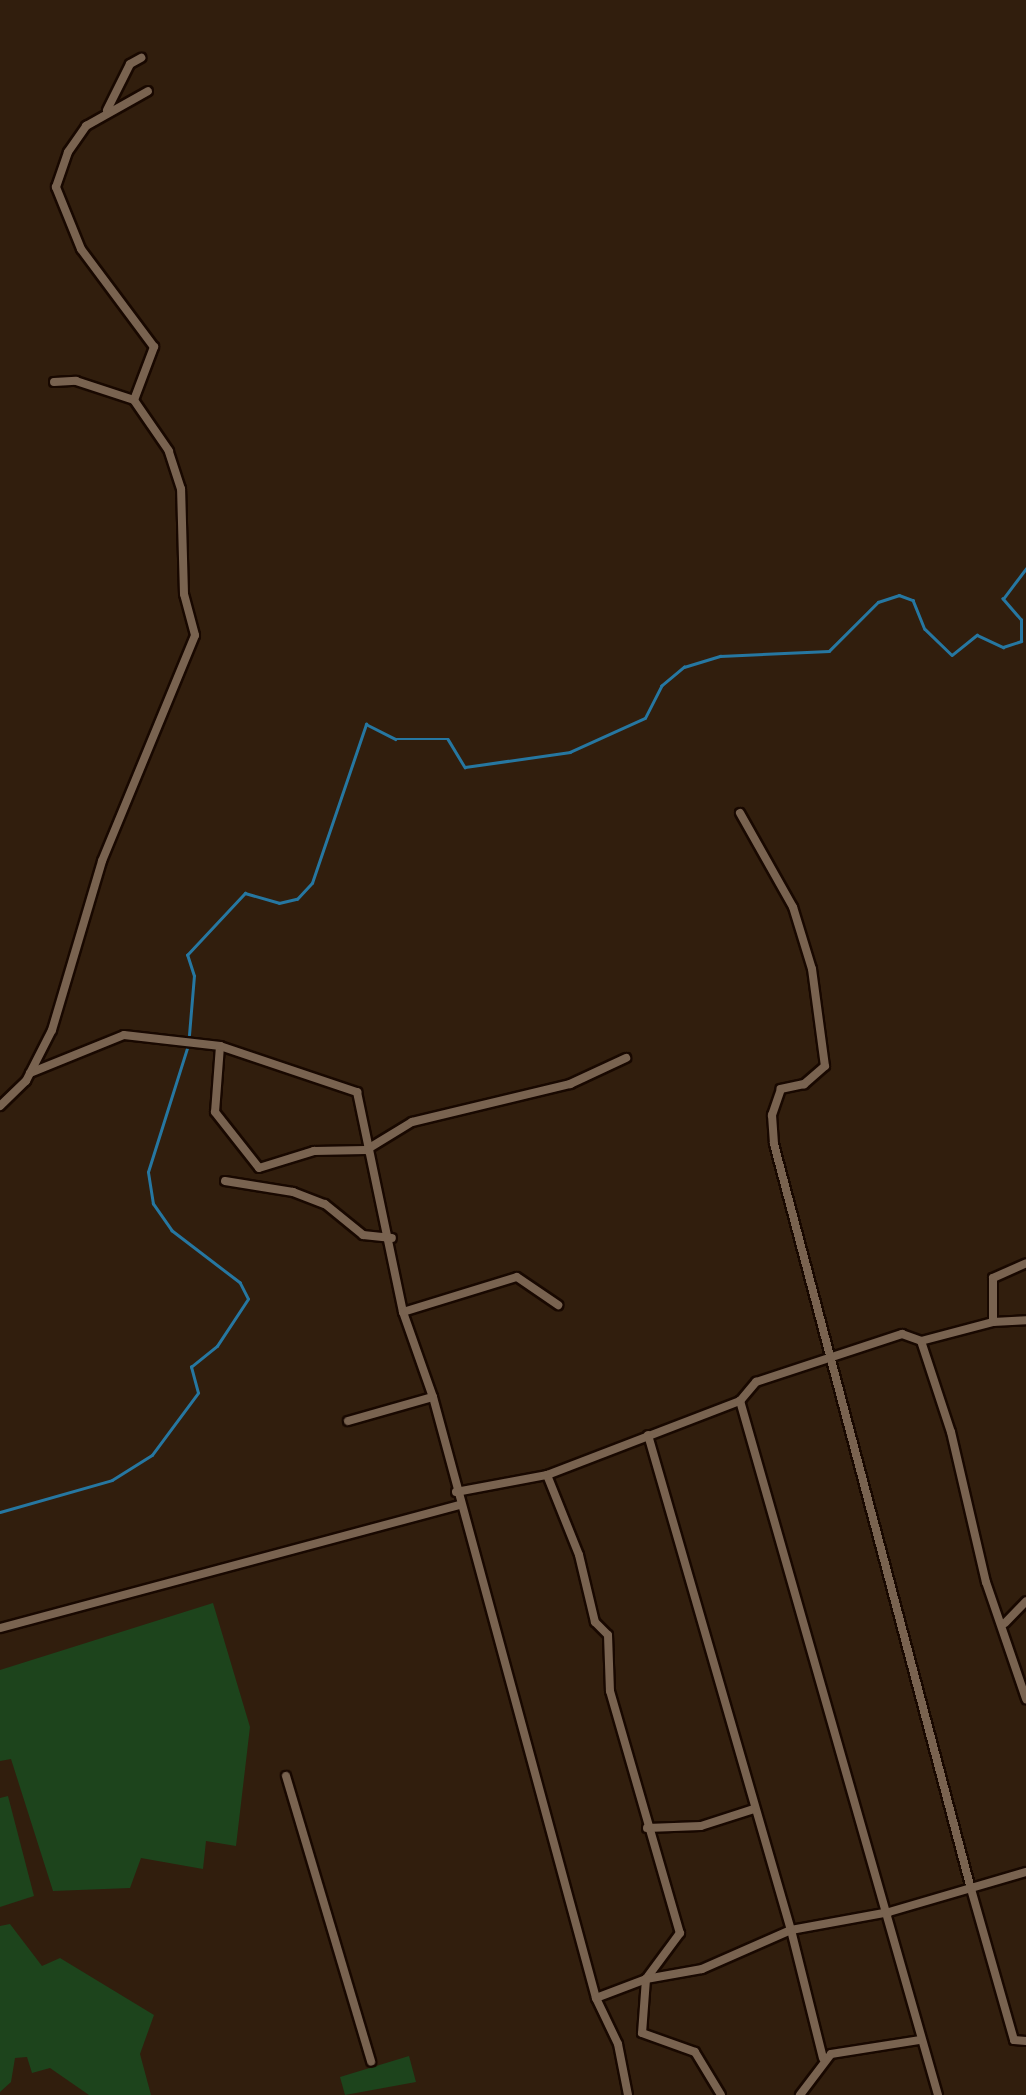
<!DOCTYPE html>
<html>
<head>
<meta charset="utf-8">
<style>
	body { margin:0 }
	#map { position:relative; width:1026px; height:2095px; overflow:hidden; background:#311e0d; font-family:Lato,sans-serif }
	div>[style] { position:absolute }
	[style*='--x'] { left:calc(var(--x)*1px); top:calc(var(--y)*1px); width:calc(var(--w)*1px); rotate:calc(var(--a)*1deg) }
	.green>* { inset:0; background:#1d441c }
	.stream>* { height:2.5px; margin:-1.25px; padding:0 1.25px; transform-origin:1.25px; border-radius:1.25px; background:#2677a1 }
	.roads { filter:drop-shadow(2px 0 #180800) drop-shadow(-2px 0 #180800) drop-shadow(0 2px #180800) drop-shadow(0 -2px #180800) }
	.minor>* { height:8px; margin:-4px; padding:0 4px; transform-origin:4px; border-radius:4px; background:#796350 }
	span { translate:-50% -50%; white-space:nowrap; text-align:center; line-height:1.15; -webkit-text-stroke:10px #311e0d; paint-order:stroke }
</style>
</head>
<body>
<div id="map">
	<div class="green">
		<div style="clip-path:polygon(213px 1603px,250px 1727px,236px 1846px,206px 1841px,203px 1869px,141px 1858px,130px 1888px,53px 1891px,11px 1759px,0 1761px,0 1670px)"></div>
		<div style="clip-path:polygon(8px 1796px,34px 1896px,0 1907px,0 1798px)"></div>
		<div style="clip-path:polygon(10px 1924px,42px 1966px,60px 1958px,154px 2015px,140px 2054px,151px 2095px,89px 2095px,50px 2068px,32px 2073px,27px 2057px,15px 2058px,11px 2082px,0 2092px,0 1926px)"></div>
		<div style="clip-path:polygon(409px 2056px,416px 2082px,345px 2095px,340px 2077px)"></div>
	</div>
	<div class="stream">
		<div style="--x:189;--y:1035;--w:59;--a:-85.2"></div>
		<div style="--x:194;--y:976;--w:22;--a:-108"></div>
		<div style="--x:187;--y:955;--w:85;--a:-46.9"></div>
		<div style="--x:245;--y:893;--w:35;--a:16"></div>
		<div style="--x:279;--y:903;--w:18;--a:-13"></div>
		<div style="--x:297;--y:899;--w:22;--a:-47"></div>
		<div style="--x:312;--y:883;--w:168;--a:-71.2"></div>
		<div style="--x:366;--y:724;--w:33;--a:27"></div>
		<div style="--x:395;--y:739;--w:53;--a:0"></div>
		<div style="--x:448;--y:739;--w:33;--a:59"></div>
		<div style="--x:465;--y:767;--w:106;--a:-8.1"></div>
		<div style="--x:570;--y:752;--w:82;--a:-24.4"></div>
		<div style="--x:645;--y:718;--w:36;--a:-63"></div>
		<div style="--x:661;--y:686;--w:30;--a:-40"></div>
		<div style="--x:684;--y:667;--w:38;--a:-17"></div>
		<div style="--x:720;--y:656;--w:109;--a:-2.6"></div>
		<div style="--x:829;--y:651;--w:69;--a:-45"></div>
		<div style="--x:878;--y:602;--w:22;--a:-18"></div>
		<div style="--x:899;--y:595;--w:15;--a:20"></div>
		<div style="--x:913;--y:600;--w:31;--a:68"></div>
		<div style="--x:925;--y:629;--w:37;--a:44"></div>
		<div style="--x:952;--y:655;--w:32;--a:-39"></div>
		<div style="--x:977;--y:635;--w:29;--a:25"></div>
		<div style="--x:1003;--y:647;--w:19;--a:-18"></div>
		<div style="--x:1021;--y:641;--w:21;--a:-90"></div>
		<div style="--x:1021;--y:620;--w:28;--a:-131"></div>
		<div style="--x:1003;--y:599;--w:38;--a:-53"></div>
		<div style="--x:0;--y:1512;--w:116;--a:-15.9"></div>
		<div style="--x:112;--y:1480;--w:47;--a:-32"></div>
		<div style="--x:152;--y:1455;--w:77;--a:-53.4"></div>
		<div style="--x:198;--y:1393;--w:27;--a:-105"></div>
		<div style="--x:191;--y:1367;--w:33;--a:-39"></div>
		<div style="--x:217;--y:1346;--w:56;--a:-56.6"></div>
		<div style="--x:248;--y:1299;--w:18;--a:-117"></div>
		<div style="--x:240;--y:1283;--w:86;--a:-142.6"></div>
		<div style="--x:172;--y:1231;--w:33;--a:-125"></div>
		<div style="--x:153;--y:1204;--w:32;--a:-99"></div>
		<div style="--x:148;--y:1172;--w:130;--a:-72.5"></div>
	</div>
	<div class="roads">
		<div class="minor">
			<div style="--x:107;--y:110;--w:51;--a:-63.4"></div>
			<div style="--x:130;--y:64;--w:13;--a:-29"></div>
			<div style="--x:54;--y:382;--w:22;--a:-3"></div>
			<div style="--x:76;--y:381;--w:61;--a:18.1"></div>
			<div style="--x:740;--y:813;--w:108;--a:60.6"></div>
			<div style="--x:793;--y:907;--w:65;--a:73"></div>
			<div style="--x:812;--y:969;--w:98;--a:82.4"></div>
			<div style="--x:825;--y:1066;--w:28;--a:139"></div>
			<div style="--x:804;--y:1084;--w:24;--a:168"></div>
			<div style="--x:781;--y:1089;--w:28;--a:109"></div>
			<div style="--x:772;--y:1115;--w:29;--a:86"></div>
			<div style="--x:774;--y:1144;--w:771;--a:75.19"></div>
			<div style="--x:971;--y:1889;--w:157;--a:74.1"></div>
			<div style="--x:1014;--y:2040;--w:12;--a:5"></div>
			<div style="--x:220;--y:1046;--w:66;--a:94.3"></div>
			<div style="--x:215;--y:1112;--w:71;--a:51.8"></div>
			<div style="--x:259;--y:1168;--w:58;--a:-17.2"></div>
			<div style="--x:314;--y:1151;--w:52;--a:-1.1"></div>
			<div style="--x:366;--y:1150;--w:54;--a:-31.3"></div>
			<div style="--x:412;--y:1122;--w:163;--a:-13.5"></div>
			<div style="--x:570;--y:1084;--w:62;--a:-24.9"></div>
			<div style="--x:30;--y:1073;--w:101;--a:-22"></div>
			<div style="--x:124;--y:1035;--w:97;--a:6.5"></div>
			<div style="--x:220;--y:1046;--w:145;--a:18.6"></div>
			<div style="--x:357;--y:1092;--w:225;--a:78.2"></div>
			<div style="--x:403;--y:1312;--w:90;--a:70.6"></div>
			<div style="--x:433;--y:1397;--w:623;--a:74.83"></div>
			<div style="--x:0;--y:1106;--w:36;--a:-44"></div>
			<div style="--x:26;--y:1081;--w:57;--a:-63"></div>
			<div style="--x:52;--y:1030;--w:176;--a:-73.5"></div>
			<div style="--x:102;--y:861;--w:244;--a:-67.6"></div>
			<div style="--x:195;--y:635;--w:42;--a:-105"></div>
			<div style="--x:184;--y:594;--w:105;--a:-91.6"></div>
			<div style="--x:181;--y:489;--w:40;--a:-108"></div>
			<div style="--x:169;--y:451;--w:62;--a:-124.5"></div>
			<div style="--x:134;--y:400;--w:57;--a:-69.3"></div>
			<div style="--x:154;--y:347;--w:122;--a:-126.7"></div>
			<div style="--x:81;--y:249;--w:67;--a:-112"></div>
			<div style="--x:56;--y:187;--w:37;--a:-71"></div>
			<div style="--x:68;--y:152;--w:32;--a:-55"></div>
			<div style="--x:86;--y:126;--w:71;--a:-29.4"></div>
			<div style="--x:225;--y:1181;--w:69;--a:9.2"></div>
			<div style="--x:293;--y:1192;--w:34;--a:21"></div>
			<div style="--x:325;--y:1204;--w:49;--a:39.2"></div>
			<div style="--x:363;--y:1235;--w:29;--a:6"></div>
			<div style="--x:403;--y:1312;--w:119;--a:-17.1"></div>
			<div style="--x:517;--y:1277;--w:50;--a:34.3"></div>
			<div style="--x:993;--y:1322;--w:33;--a:-3"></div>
			<div style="--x:921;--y:1341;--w:96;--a:71.8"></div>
			<div style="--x:951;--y:1432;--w:154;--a:76.9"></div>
			<div style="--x:986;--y:1582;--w:124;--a:71.1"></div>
			<div style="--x:348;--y:1421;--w:88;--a:-15.8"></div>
			<div style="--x:648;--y:1435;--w:515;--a:73.89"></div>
			<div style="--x:791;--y:1930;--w:100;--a:-10.4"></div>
			<div style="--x:889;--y:1912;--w:143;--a:-16.3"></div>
			<div style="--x:547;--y:1475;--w:86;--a:68.2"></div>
			<div style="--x:579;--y:1555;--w:69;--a:76.6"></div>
			<div style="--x:595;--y:1622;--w:18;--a:45"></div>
			<div style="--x:608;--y:1635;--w:56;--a:88"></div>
			<div style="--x:610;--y:1691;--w:252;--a:73.9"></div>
			<div style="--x:680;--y:1933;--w:57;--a:126.5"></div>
			<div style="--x:646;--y:1979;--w:54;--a:94.2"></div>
			<div style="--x:642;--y:2033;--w:56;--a:19.7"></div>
			<div style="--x:695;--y:2052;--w:50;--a:58.8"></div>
			<div style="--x:456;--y:1492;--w:93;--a:-10.6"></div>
			<div style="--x:547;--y:1475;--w:207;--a:-21"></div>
			<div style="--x:1005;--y:1623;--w:30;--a:-46"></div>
			<div style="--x:0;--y:1628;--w:475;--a:-15"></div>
			<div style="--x:286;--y:1776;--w:298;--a:73.4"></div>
			<div style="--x:647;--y:1828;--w:54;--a:-2.1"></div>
			<div style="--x:701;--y:1826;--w:56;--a:-17.8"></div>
			<div style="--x:628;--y:2095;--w:52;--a:-101.1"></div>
			<div style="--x:618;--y:2044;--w:51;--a:-115.6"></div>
			<div style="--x:596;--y:1998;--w:53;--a:-20.8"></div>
			<div style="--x:646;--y:1979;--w:57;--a:-10.1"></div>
			<div style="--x:702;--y:1969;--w:97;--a:-23.7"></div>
			<div style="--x:791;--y:1930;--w:132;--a:76"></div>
			<div style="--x:800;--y:2095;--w:51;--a:-52.9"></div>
			<div style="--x:831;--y:2054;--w:89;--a:-9"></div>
			<div style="--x:938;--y:2095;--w:722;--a:-105.92"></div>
			<div style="--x:740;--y:1401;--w:25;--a:-50"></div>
			<div style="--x:756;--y:1382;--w:154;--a:-18.2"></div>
			<div style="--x:902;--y:1334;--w:20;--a:20"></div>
			<div style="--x:921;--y:1341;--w:74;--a:-14.8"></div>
			<div style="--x:993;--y:1322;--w:44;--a:-90"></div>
			<div style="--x:993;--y:1278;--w:36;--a:-24"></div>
		</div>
	</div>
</div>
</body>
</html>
